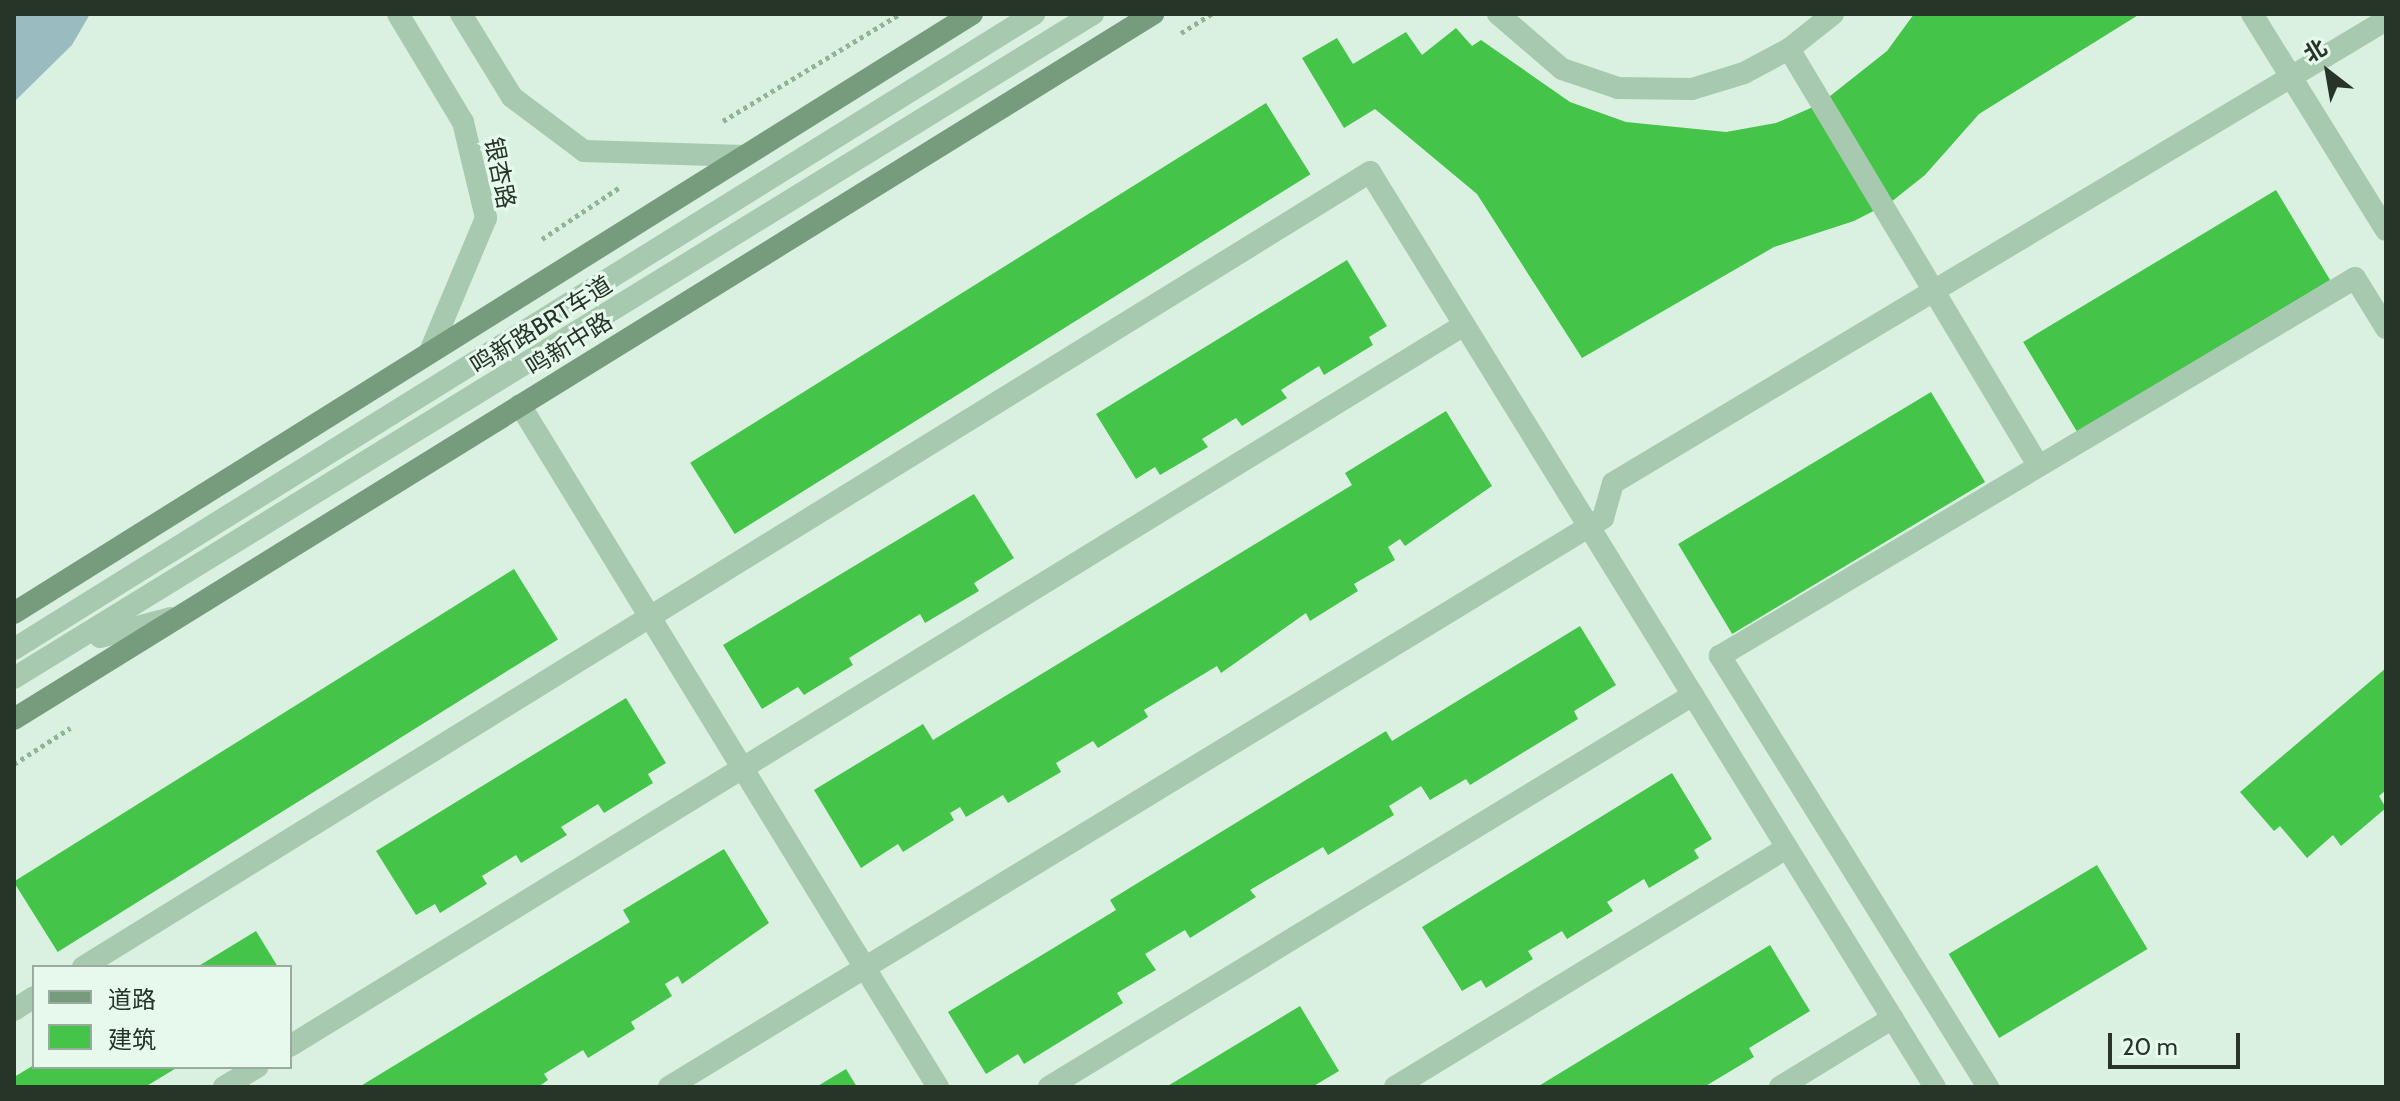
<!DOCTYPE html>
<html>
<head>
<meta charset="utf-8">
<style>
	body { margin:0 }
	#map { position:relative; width:2400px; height:1101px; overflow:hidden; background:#daf1e1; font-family:Cabin,"Noto Sans SC",sans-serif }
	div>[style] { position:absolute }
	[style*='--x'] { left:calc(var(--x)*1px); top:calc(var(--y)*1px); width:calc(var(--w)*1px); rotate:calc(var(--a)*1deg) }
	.green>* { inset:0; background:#9abbc0 }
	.building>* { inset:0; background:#44c449; transform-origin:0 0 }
	.path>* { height:5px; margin-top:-2.5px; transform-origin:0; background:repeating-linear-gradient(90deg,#90b498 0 4px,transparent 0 8px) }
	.service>* { height:22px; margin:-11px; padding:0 11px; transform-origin:11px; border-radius:11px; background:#a6c9af }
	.tertiary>* { height:22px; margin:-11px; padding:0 11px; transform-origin:11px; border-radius:11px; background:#a6c9af }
	.secondary>* { height:22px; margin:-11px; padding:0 11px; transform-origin:11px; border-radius:11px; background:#779c7d }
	span { translate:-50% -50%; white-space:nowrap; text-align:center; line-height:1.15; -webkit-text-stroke:6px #e6f9ec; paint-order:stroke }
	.street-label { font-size:24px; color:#273528 }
	.frame { position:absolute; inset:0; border:16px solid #273528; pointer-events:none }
	.legend { position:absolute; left:32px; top:965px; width:260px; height:104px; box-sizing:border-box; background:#e6f9ec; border:2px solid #9aab9e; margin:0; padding:10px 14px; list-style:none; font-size:24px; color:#273528 }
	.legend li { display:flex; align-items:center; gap:16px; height:40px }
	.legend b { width:40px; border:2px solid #9aab9e }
	.north { position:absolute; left:2288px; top:32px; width:80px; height:80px; -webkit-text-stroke:6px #e6f9ec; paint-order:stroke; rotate:329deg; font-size:22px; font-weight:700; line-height:32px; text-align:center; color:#273528 }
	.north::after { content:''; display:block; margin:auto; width:28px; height:36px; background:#273528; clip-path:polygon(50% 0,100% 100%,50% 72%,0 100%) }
	.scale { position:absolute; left:2108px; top:1033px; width:132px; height:36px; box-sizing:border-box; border:4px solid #273528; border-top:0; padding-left:10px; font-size:24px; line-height:28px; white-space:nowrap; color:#273528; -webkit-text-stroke:6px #e6f9ec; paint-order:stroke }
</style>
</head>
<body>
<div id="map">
	<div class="green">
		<div style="clip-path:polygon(14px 14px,90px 14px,72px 45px,14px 102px)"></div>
	</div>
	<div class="building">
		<div style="clip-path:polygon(1914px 14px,2140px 14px,1979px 114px,1925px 175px,1891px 202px,1854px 221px,1774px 247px,1582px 358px,1477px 194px,1375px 109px,1344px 128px,1302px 58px,1337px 38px,1353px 64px,1406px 32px,1422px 55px,1456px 28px,1472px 46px,1481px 40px,1570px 102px,1626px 122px,1726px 132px,1776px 123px,1820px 104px,1887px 51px)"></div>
		<div style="left:1266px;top:103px;width:84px;height:679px;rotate:58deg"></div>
		<div style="left:2276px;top:190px;width:105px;height:295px;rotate:59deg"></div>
		<div style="clip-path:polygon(1347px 260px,1387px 326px,1369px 337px,1373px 345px,1324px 375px,1319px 366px,1281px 390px,1287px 398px,1242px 426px,1236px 418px,1202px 439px,1208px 447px,1160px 475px,1155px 467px,1136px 479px,1096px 414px)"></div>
		<div style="left:1931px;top:392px;width:105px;height:295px;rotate:59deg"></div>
		<div style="clip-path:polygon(1446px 411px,1492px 486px,1405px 546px,1400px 539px,1388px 547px,1395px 560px,1354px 584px,1358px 591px,1310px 621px,1306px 613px,1221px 673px,1217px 666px,1144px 710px,1148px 717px,1098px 748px,1093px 741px,1056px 763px,1061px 772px,1008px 803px,1003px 795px,966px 817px,960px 807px,950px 813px,954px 820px,903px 852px,898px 844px,861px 868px,814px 790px,923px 724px,933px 740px,1352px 485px,1345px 473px)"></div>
		<div style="clip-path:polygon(974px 494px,1014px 558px,974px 583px,979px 591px,925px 623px,920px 614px,849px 658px,853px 665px,804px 695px,798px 687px,762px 709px,723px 645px)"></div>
		<div style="left:514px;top:569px;width:83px;height:590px;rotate:58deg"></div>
		<div style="clip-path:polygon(1580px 626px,1616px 685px,1574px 711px,1578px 719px,1470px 785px,1466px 779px,1430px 800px,1421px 786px,1389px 806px,1394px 815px,1328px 855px,1323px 847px,1250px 890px,1256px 897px,1190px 938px,1185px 930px,1145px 954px,1156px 970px,1117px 993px,1123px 1003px,1024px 1064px,1018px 1054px,986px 1074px,948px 1012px,1116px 910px,1110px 900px,1386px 731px,1392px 741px)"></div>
		<div style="clip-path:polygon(2386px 668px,2386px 790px,2379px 796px,2386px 808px,2341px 846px,2333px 835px,2307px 858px,2280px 826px,2274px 831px,2240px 792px)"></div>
		<div style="clip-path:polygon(626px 698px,666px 763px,648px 774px,653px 783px,604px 813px,598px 804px,561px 827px,567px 835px,521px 863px,516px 855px,482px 876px,487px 884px,440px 913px,435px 904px,416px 915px,376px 851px)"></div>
		<div style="clip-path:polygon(1672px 773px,1712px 839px,1694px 850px,1699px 858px,1649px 888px,1644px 879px,1607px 902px,1613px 911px,1567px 939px,1562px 931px,1528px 951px,1533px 959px,1486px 988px,1481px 980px,1462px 991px,1422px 927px)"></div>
		<div style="clip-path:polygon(724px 849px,769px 923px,682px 984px,678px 976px,665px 984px,672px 996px,631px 1022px,635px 1029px,588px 1058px,583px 1050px,544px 1074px,548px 1080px,538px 1087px,359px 1087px,630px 922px,623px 910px)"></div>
		<div style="left:2097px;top:865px;width:98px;height:173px;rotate:59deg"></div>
		<div style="clip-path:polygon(256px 931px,278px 967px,197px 967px)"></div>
		<div style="clip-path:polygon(1770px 945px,1810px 1011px,1749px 1048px,1754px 1057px,1704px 1087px,1537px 1087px)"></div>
		<div style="clip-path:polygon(1300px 1006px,1339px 1071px,1312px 1087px,1166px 1087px)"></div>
		<div style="clip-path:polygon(34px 1065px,34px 1067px,178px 1067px,145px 1087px,14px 1087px,14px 1077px)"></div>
		<div style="clip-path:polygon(846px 1069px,857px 1087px,816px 1087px)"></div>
	</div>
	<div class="path">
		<div style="--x:1181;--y:33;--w:36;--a:-32"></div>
		<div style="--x:723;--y:121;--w:207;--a:-31.2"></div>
		<div style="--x:542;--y:239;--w:94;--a:-33.7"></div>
		<div style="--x:14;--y:764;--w:67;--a:-32.7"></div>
	</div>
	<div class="service">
		<div style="--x:1498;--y:14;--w:84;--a:40.7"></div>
		<div style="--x:1562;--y:69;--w:59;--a:18.7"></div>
		<div style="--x:1618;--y:88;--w:74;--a:0.8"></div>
		<div style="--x:1692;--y:89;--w:54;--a:-17.1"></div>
		<div style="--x:1744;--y:73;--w:51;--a:-28.1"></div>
		<div style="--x:1789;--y:49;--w:56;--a:-38.5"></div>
		<div style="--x:2252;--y:14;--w:254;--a:58.2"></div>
		<div style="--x:1789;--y:49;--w:485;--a:59.1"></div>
		<div style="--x:520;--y:405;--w:800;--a:58.5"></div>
		<div style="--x:100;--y:637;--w:73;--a:-15"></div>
		<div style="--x:14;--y:649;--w:1202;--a:-31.9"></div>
		<div style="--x:14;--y:678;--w:1267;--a:-31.61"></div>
		<div style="--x:83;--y:967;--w:1513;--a:-31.7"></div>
		<div style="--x:1370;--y:172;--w:1075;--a:58.31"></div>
		<div style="--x:14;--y:1010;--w:24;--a:-33"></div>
		<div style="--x:290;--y:1046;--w:1378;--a:-31.56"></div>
		<div style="--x:224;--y:1087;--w:39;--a:-31"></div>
		<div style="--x:669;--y:1087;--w:1094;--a:-31.35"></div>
		<div style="--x:1603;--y:518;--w:36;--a:-74"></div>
		<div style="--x:1613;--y:483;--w:901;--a:-30.92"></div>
		<div style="--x:1049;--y:1087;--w:754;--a:-31.33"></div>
		<div style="--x:1395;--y:1087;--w:459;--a:-31.4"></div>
		<div style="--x:1780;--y:1087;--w:132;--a:-31.4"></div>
		<div style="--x:1988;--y:1087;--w:508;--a:-121.87"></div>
		<div style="--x:1720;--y:656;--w:739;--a:-30.76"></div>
		<div style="--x:2355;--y:278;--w:59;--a:58.2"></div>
	</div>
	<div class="tertiary">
		<div style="--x:398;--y:14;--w:126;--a:59"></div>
		<div style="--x:463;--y:122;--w:99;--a:76.5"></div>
		<div style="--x:486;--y:218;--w:142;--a:112.8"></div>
		<div style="--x:461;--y:14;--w:97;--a:58.4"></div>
		<div style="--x:512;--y:97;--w:90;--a:36.9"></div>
		<div style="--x:584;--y:151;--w:160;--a:1.8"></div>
	</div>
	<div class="secondary">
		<div style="--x:14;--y:613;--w:1130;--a:-32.02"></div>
		<div style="--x:14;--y:719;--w:1340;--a:-31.76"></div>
	</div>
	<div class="street-label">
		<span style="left:500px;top:173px;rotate:79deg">银杏路</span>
		<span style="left:541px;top:325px;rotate:-32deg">鸣新路BRT车道</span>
		<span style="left:569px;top:344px;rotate:-32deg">鸣新中路</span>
	</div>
	<div class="frame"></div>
	<ul class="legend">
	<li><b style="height:10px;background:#779c7d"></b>道路</li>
	<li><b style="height:22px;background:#44c449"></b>建筑</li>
	</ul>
	<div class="north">北</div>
	<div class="scale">20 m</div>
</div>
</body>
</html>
